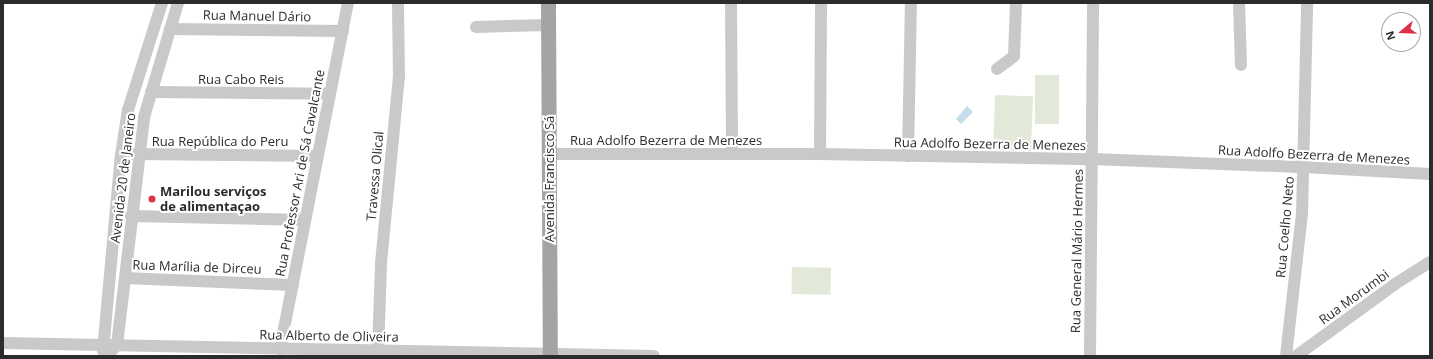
<!DOCTYPE html>
<html>
<head>
<meta charset="utf-8">
<style>
	body { margin:0 }
	#map { position:relative; width:1433px; height:359px; overflow:hidden; background:#fff; font-family:"Open Sans",sans-serif }
	div>[style] { position:absolute }
	[style*='--x'] { left:calc(var(--x)*1px); top:calc(var(--y)*1px); width:calc(var(--w)*1px); rotate:calc(var(--a)*1deg) }
	.green>* { inset:0; background:#e3e9d9; transform-origin:0 0 }
	.water>* { inset:0; background:#c5dde9 }
	.minor>* { height:12px; margin:-6px; padding:0 6px; transform-origin:6px; border-radius:6px; background:#c9c9c9 }
	.major>* { height:15px; margin:-7.5px; padding:0 7.5px; transform-origin:7.5px; border-radius:7.5px; background:#a4a4a4 }
	.dots>* { width:11px; height:11px; translate:-50% -50%; box-sizing:border-box; border:2px solid #fff; border-radius:50% }
	span { translate:-50% -50%; white-space:nowrap; text-align:center; line-height:1.15; -webkit-text-stroke:4px #fff; paint-order:stroke }
	.street-label { font-size:13px; color:#2c2c2c }
	.poi-label { font-size:13px; color:#2c2c2c; font-weight:700 }
	.left { translate:0 -50%; text-align:left }
	.frame { position:absolute; inset:0; border:4px solid #2c2c2c; pointer-events:none }
	.north { position:absolute; left:1381px; top:12px; width:40px; height:40px; box-sizing:border-box; background:#fff; border:1px solid #ababab; border-radius:50%; rotate:251deg; font-size:11px; font-weight:700; line-height:16px; text-align:center; color:#2c2c2c }
	.north::after { content:''; display:block; margin:auto; width:14px; height:18px; background:#e03046; clip-path:polygon(50% 0,100% 100%,50% 72%,0 100%) }
</style>
</head>
<body>
<div id="map">
	<div class="green">
		<div style="left:1035px;top:75px;width:24px;height:49px"></div>
		<div style="left:995px;top:95px;width:38px;height:55px;rotate:2deg"></div>
		<div style="left:792px;top:267px;width:39px;height:27px;rotate:1deg"></div>
	</div>
	<div class="water">
		<div style="clip-path:polygon(967px 106px,973px 112px,961px 124px,956px 119px)"></div>
	</div>
	<div class="minor">
		<div style="--x:731;--y:3;--w:151;--a:89.6"></div>
		<div style="--x:1239;--y:3;--w:62;--a:88.2"></div>
		<div style="--x:476;--y:27;--w:72;--a:-1.6"></div>
		<div style="--x:170;--y:29;--w:173;--a:0.7"></div>
		<div style="--x:997;--y:69;--w:21;--a:-37"></div>
		<div style="--x:1014;--y:56;--w:53;--a:-87.8"></div>
		<div style="--x:151;--y:92;--w:179;--a:0.6"></div>
		<div style="--x:133;--y:154;--w:185;--a:0.6"></div>
		<div style="--x:549;--y:154;--w:271;--a:0"></div>
		<div style="--x:820;--y:154;--w:272;--a:1.1"></div>
		<div style="--x:1092;--y:159;--w:212;--a:2.2"></div>
		<div style="--x:1304;--y:167;--w:126;--a:3.2"></div>
		<div style="--x:820;--y:154;--w:151;--a:-89.6"></div>
		<div style="--x:908;--y:156;--w:153;--a:-88.9"></div>
		<div style="--x:131;--y:216;--w:174;--a:1.3"></div>
		<div style="--x:125;--y:278;--w:168;--a:2.4"></div>
		<div style="--x:3;--y:343;--w:651;--a:1.14"></div>
		<div style="--x:280;--y:349;--w:353;--a:-78.9"></div>
		<div style="--x:103;--y:351;--w:197;--a:-84.8"></div>
		<div style="--x:121;--y:155;--w:46;--a:-81.2"></div>
		<div style="--x:128;--y:110;--w:112;--a:-72.4"></div>
		<div style="--x:378;--y:351;--w:88;--a:-88"></div>
		<div style="--x:381;--y:263;--w:187;--a:-84.5"></div>
		<div style="--x:399;--y:77;--w:74;--a:-90.8"></div>
		<div style="--x:107;--y:356;--w:15;--a:-48"></div>
		<div style="--x:117;--y:345;--w:230;--a:-83.2"></div>
		<div style="--x:144;--y:117;--w:119;--a:-73.4"></div>
		<div style="--x:1090;--y:356;--w:353;--a:-89.5"></div>
		<div style="--x:1286;--y:356;--w:143;--a:-83.6"></div>
		<div style="--x:1302;--y:214;--w:211;--a:-88.6"></div>
		<div style="--x:1296;--y:356;--w:122;--a:-36"></div>
		<div style="--x:1395;--y:284;--w:41;--a:-32.2"></div>
	</div>
	<div class="major">
		<div style="--x:548;--y:3;--w:353;--a:89.7"></div>
	</div>
	<div class="dots">
		<div style="left:152px;top:199px;background:#e03046"></div>
	</div>
	<div class="street-label">
		<span style="left:257px;top:16px;rotate:1deg">Rua Manuel Dário</span>
		<span style="left:241px;top:79px">Rua Cabo Reis</span>
		<span style="left:666px;top:140px">Rua Adolfo Bezerra de Menezes</span>
		<span style="left:220px;top:141px">Rua República do Peru</span>
		<span style="left:990px;top:144px;rotate:1deg">Rua Adolfo Bezerra de Menezes</span>
		<span style="left:1314px;top:155px;rotate:3deg">Rua Adolfo Bezerra de Menezes</span>
		<span style="left:300px;top:173px;rotate:-79deg">Rua Professor Ari de Sá Cavalcante</span>
		<span style="left:375px;top:176px;rotate:-85deg">Travessa Olical</span>
		<span style="left:123px;top:178px;rotate:-83deg">Avenida 20 de Janeiro</span>
		<span style="left:549px;top:179px;rotate:-90deg">Avenida Francisco Sá</span>
		<span style="left:1285px;top:227px;rotate:-85deg">Rua Coelho Neto</span>
		<span style="left:1077px;top:251px;rotate:-89deg">Rua General Mário Hermes</span>
		<span style="left:197px;top:267px;rotate:2deg">Rua Marília de Dirceu</span>
		<span style="left:1354px;top:297px;rotate:-36deg">Rua Morumbi</span>
		<span style="left:329px;top:336px;rotate:1deg">Rua Alberto de Oliveira</span>
	</div>
	<div class="poi-label">
		<span class="left" style="left:160px;top:199px">Marilou serviços<br>de alimentaçao</span>
	</div>
	<div class="frame"></div>
	<div class="north">N</div>
</div>
</body>
</html>
